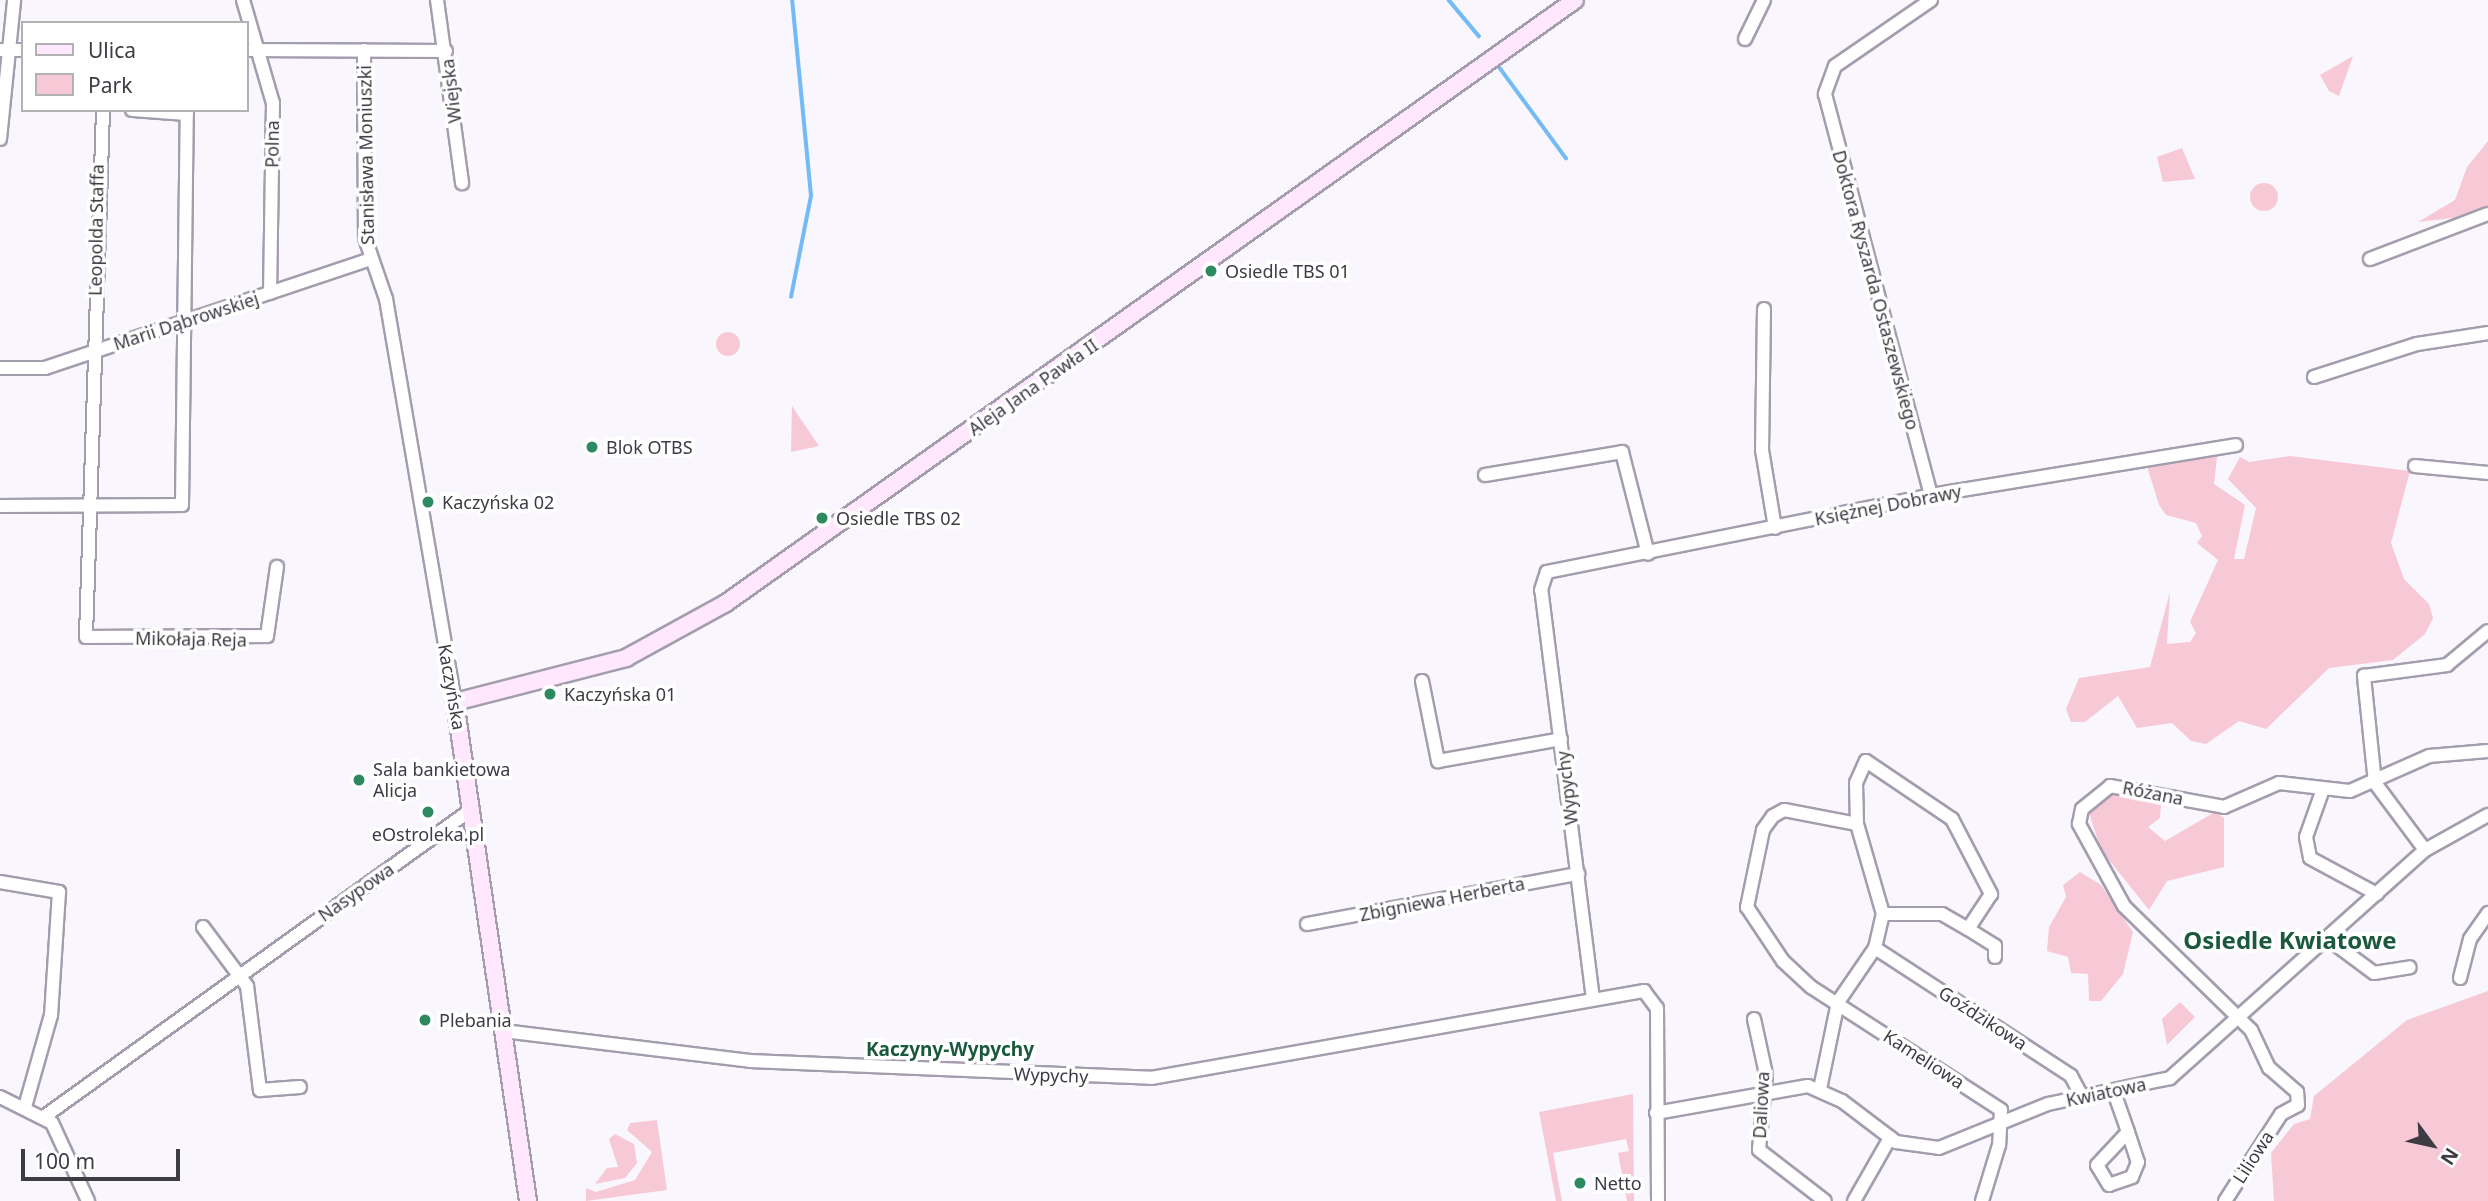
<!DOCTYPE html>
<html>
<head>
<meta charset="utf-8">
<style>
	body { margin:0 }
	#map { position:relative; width:2488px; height:1201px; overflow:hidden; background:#f9f6fe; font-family:"Noto Sans",sans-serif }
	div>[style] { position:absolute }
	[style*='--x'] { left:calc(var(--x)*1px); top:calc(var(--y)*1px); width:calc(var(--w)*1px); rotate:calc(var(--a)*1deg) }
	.green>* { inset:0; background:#f7c9d6 }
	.round { border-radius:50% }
	.stream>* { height:3.5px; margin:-1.75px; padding:0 1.75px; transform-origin:1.75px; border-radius:1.75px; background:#73baf6 }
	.roads { filter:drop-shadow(2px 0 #a39dae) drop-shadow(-2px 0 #a39dae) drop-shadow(0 2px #a39dae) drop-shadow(0 -2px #a39dae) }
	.street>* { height:12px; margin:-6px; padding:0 6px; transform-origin:6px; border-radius:6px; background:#fff }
	.secondary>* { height:16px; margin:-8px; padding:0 8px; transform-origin:8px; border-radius:8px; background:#ffe7fd }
	.dots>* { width:19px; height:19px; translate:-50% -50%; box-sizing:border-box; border:4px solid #fff; border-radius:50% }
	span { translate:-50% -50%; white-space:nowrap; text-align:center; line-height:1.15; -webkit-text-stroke:7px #fff; paint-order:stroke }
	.street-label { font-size:18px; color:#3e3c43 }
	.poi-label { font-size:18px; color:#3e3c43 }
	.left { translate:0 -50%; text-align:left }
	.neighbourhood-label { font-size:19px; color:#1a593d; font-weight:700 }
	.district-label { font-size:24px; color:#1a593d; font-weight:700 }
	.legend { position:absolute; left:21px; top:21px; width:228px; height:91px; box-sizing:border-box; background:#fff; border:2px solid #b2b1b4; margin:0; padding:9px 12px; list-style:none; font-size:21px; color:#3e3c43 }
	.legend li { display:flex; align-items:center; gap:14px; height:35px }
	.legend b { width:35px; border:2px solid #b2b1b4 }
	.north { position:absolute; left:2397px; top:1110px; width:70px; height:70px; -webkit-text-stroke:5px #fff; paint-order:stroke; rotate:123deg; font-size:19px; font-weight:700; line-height:28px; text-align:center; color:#3e3c43 }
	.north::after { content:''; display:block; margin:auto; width:24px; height:32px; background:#3e3c43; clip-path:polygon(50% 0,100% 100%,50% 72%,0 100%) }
	.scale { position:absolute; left:21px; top:1149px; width:159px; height:32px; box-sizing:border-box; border:4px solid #3e3c43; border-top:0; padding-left:9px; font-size:21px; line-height:24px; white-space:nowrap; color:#3e3c43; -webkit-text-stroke:5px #fff; paint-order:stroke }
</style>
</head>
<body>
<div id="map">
	<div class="green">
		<div style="clip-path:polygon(2353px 56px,2339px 96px,2329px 91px,2320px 75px)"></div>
		<div style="clip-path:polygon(2488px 141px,2488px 214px,2418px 222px,2455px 200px,2467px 167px)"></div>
		<div style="clip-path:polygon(2182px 148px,2195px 179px,2163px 182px,2157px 157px)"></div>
		<div class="round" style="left:2250px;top:183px;width:28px;height:28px"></div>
		<div class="round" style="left:716px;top:332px;width:24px;height:24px"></div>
		<div style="clip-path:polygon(792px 406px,819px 446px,791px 452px)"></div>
		<div style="clip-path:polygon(2290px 456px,2410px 471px,2391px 543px,2404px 579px,2429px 604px,2433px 618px,2425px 634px,2393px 660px,2329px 668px,2266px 729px,2239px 721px,2206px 744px,2191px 741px,2172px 723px,2137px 728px,2118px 696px,2085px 722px,2071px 722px,2066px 709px,2079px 678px,2150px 667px,2170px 592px,2167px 644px,2190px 642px,2196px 633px,2190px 622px,2218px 560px,2197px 543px,2202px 536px,2196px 523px,2166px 515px,2159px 505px,2146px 463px,2217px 457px,2214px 484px,2245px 505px,2234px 559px,2244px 559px,2256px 508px,2228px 479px,2240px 457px,2249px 462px)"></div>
		<div style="clip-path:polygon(2107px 794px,2147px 796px,2161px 805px,2160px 818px,2148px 827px,2165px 841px,2215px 812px,2224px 818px,2224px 867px,2167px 881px,2149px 910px,2101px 850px,2089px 813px)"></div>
		<div style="clip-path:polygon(2080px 872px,2101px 885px,2133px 932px,2123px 974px,2101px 1001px,2089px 1001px,2088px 974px,2071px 973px,2068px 957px,2047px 951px,2049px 927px,2066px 897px,2063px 885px)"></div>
		<div style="clip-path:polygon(2488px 991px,2488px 1201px,2274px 1201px,2271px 1153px,2294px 1124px,2310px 1119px,2314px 1096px,2407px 1020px)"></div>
		<div style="clip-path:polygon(2180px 1002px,2195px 1017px,2167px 1045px,2162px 1019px)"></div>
		<div style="clip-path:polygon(1633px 1094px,1634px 1201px,1627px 1201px,1618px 1153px,1629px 1151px,1626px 1139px,1553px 1153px,1562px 1201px,1556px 1201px,1539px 1112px)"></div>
		<div style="clip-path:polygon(657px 1120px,667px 1190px,586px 1201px,586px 1188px,596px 1192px,635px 1180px,652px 1152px,627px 1130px,630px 1123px)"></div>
		<div style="clip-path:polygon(615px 1134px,634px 1144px,637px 1163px,625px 1178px,595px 1184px,607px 1168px,618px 1167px,609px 1139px)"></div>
	</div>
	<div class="stream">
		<div style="--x:1449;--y:0;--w:47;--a:50.2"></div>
		<div style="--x:1500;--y:68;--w:112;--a:53.7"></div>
		<div style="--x:791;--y:297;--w:103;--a:-78.8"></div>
		<div style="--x:811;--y:196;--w:197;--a:-95.5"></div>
	</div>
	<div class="roads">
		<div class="street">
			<div style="--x:243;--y:0;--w:107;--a:73.8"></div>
			<div style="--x:273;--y:103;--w:190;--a:90.9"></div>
			<div style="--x:437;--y:0;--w:185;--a:82.2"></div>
			<div style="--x:1931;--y:0;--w:116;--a:145.5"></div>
			<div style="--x:1835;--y:66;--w:30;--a:110"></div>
			<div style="--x:1825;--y:94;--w:415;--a:75.2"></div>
			<div style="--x:1745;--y:39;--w:43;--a:-64"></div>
			<div style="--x:0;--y:50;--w:23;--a:0"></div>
			<div style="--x:247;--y:50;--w:199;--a:0.3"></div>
			<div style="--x:364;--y:50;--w:188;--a:89.7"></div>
			<div style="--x:365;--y:238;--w:65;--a:71"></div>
			<div style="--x:386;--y:299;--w:409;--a:80.3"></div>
			<div style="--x:103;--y:110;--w:527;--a:91.85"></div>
			<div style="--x:86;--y:637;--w:181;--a:-0.3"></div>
			<div style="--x:267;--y:636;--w:70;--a:-81.8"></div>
			<div style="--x:132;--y:110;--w:55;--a:4.2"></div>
			<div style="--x:0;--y:139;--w:140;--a:-84.2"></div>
			<div style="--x:2370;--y:259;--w:126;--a:-20.9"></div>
			<div style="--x:1764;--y:309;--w:141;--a:90.8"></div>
			<div style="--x:1762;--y:450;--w:79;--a:80.5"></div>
			<div style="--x:0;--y:368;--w:45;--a:0"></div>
			<div style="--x:45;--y:368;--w:344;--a:-18.5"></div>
			<div style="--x:2314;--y:377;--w:108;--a:-17.8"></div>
			<div style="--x:2417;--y:344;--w:72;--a:-8.8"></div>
			<div style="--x:2415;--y:466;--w:73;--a:5.5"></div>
			<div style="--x:1485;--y:475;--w:139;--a:-9.5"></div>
			<div style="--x:1622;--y:452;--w:105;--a:75.7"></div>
			<div style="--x:0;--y:506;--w:182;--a:-0.3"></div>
			<div style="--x:182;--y:505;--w:395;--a:-89.3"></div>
			<div style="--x:1422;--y:681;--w:82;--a:78.7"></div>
			<div style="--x:1438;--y:761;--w:125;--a:-10.1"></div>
			<div style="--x:2323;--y:789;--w:51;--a:109.5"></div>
			<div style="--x:2306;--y:837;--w:21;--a:79"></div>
			<div style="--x:2310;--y:858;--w:76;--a:28.2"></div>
			<div style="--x:1857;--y:824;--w:74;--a:-169.1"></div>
			<div style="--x:1784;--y:810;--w:13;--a:151"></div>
			<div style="--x:1773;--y:816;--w:17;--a:126"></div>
			<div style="--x:1763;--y:830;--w:79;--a:101.7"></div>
			<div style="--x:1747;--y:907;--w:65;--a:56.3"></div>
			<div style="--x:1783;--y:961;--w:38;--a:43"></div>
			<div style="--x:1811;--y:987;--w:226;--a:32.9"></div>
			<div style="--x:2001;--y:1110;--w:35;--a:93"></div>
			<div style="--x:1999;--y:1145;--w:59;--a:106.9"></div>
			<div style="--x:2425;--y:850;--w:84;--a:-126.7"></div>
			<div style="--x:2375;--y:783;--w:108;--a:-95.9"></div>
			<div style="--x:2364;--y:676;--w:84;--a:-7.5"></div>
			<div style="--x:2447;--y:665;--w:53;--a:-39.7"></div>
			<div style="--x:0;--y:882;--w:60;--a:9.6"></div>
			<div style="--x:59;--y:892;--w:123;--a:93.7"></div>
			<div style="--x:51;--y:1015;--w:96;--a:105.8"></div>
			<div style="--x:1307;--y:924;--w:276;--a:-10.5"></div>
			<div style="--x:203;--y:927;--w:74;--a:53.3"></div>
			<div style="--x:247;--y:986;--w:105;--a:82.9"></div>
			<div style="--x:260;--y:1090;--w:40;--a:-4.3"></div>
			<div style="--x:1968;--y:929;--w:32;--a:32"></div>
			<div style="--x:1995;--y:946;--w:11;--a:90"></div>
			<div style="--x:2328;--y:939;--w:57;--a:36.5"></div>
			<div style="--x:2374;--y:973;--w:36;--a:-9"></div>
			<div style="--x:1875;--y:948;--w:234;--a:33.1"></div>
			<div style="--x:2071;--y:1076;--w:24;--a:62"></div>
			<div style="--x:2460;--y:978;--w:40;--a:-75.6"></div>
			<div style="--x:2470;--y:939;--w:32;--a:-55"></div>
			<div style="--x:1593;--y:999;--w:412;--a:-97.2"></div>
			<div style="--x:1541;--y:590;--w:19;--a:-72"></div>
			<div style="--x:1547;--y:572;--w:392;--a:-11.3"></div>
			<div style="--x:1931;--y:495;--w:309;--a:-9.3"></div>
			<div style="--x:1754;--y:1019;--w:56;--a:77.7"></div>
			<div style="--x:1766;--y:1074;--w:76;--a:95.3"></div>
			<div style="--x:1759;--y:1150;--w:83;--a:37.7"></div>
			<div style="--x:503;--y:1031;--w:249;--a:6.9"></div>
			<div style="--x:750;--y:1061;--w:401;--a:2.4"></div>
			<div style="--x:1151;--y:1078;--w:501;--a:-10.01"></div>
			<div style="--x:1644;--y:991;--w:21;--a:53"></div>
			<div style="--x:1657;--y:1008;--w:193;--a:89.7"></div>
			<div style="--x:1820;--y:1089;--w:89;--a:-78.3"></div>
			<div style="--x:1838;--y:1002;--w:65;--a:-55.6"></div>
			<div style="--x:1875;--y:948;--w:35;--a:-77"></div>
			<div style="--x:1883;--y:914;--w:94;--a:-106.1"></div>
			<div style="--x:1857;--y:824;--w:41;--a:-91.4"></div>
			<div style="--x:1856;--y:783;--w:24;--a:-66"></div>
			<div style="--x:1866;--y:761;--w:104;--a:34"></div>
			<div style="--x:1952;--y:819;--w:85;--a:62.5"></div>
			<div style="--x:1991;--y:894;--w:42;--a:123.3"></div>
			<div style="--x:1968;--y:929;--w:30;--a:-150"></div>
			<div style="--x:1942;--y:914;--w:59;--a:180"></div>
			<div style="--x:2114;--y:1092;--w:42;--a:70.7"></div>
			<div style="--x:2128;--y:1132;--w:32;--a:72"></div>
			<div style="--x:2138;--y:1162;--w:16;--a:112"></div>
			<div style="--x:2132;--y:1177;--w:24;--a:161"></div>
			<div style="--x:2109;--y:1185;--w:23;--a:-121"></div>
			<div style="--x:2097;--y:1165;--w:45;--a:-46.8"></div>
			<div style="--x:0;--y:1097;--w:58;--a:26.6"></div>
			<div style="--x:52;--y:1123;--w:86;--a:65.2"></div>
			<div style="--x:1656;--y:1113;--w:154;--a:-10.1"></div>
			<div style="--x:1808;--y:1086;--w:37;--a:24"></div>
			<div style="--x:1842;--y:1101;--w:68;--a:37.2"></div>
			<div style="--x:1896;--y:1142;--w:43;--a:7.9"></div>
			<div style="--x:1939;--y:1148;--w:118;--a:-22"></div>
			<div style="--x:2048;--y:1104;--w:125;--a:-12"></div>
			<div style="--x:2170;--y:1078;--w:342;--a:-41.8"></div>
			<div style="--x:2425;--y:850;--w:72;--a:-29.1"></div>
			<div style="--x:45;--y:1116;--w:526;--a:-35.71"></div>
			<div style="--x:1854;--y:1201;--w:73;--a:-60.3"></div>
			<div style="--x:2225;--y:1201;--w:103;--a:-57.2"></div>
			<div style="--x:2281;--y:1114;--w:19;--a:-28"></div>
			<div style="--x:2298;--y:1105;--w:13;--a:-94"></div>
			<div style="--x:2297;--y:1092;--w:37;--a:-139"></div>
			<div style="--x:2269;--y:1068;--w:42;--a:-115.3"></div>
			<div style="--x:2251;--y:1030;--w:177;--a:-135.7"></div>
			<div style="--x:2124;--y:906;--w:94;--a:-118.8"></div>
			<div style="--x:2079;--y:824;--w:15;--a:-79"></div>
			<div style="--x:2082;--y:809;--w:36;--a:-39"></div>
			<div style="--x:2110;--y:786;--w:116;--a:10.4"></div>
			<div style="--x:2224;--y:807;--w:60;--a:-23.6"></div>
			<div style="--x:2279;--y:783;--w:71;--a:6.4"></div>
			<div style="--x:2350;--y:791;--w:86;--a:-23.9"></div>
			<div style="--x:2429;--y:756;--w:59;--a:-4.8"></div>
		</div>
		<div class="secondary">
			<div style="--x:528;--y:1201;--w:504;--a:-98.32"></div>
			<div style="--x:455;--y:702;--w:177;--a:-14.4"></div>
			<div style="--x:626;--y:658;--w:114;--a:-28.8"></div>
			<div style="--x:726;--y:603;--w:1041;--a:-35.38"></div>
		</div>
	</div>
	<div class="dots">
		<div style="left:1211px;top:271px;background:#2d8960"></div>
		<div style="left:592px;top:447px;background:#2d8960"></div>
		<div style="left:428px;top:502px;background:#2d8960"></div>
		<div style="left:822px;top:518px;background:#2d8960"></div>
		<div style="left:550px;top:694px;background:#2d8960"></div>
		<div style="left:359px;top:780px;background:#2d8960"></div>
		<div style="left:428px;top:812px;background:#2d8960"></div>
		<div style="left:425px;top:1020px;background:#2d8960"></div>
		<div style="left:1580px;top:1183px;background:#2d8960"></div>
	</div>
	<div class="street-label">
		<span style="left:451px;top:91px;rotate:-97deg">Wiejska</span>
		<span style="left:272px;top:144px;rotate:-89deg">Polna</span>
		<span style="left:366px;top:155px;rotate:-91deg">Stanisława Moniuszki</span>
		<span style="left:96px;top:230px;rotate:-89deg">Leopolda Staffa</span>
		<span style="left:1876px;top:290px;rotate:75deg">Doktora Ryszarda Ostaszewskiego</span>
		<span style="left:186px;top:321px;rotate:-18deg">Marii Dąbrowskiej</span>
		<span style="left:1033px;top:387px;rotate:-35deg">Aleja Jana Pawła II</span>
		<span style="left:1888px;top:505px;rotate:-11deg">Księżnej Dobrawy</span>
		<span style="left:191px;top:639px;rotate:1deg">Mikołaja Reja</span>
		<span style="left:452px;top:687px;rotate:80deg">Kaczyńska</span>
		<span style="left:1567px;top:788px;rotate:-97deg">Wypychy</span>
		<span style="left:2153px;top:793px;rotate:11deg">Różana</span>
		<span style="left:356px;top:892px;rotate:-35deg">Nasypowa</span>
		<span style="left:1442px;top:899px;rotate:-11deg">Zbigniewa Herberta</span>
		<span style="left:1983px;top:1018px;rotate:33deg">Goździkowa</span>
		<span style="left:1924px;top:1059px;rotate:33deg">Kameliowa</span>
		<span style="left:1051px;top:1075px;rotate:2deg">Wypychy</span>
		<span style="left:2106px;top:1092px;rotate:-12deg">Kwiatowa</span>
		<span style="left:1761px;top:1105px;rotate:-87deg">Daliowa</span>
		<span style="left:2253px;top:1157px;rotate:-57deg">Liliowa</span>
	</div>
	<div class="poi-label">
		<span class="left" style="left:1225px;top:271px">Osiedle TBS 01</span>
		<span class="left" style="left:606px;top:447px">Blok OTBS</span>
		<span class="left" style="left:442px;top:502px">Kaczyńska 02</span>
		<span class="left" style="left:836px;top:518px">Osiedle TBS 02</span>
		<span class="left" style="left:564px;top:694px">Kaczyńska 01</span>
		<span class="left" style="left:373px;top:780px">Sala bankietowa<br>Alicja</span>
		<span style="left:428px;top:834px">eOstroleka.pl</span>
		<span class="left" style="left:439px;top:1020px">Plebania</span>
		<span class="left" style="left:1594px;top:1183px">Netto</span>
	</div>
	<div class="neighbourhood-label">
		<span style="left:950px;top:1050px">Kaczyny-Wypychy</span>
	</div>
	<div class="district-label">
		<span style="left:2290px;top:940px">Osiedle Kwiatowe</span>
	</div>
	<ul class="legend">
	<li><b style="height:9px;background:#ffe7fd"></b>Ulica</li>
	<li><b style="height:19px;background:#f7c9d6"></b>Park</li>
	</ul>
	<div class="north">N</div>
	<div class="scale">100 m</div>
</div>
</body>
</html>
